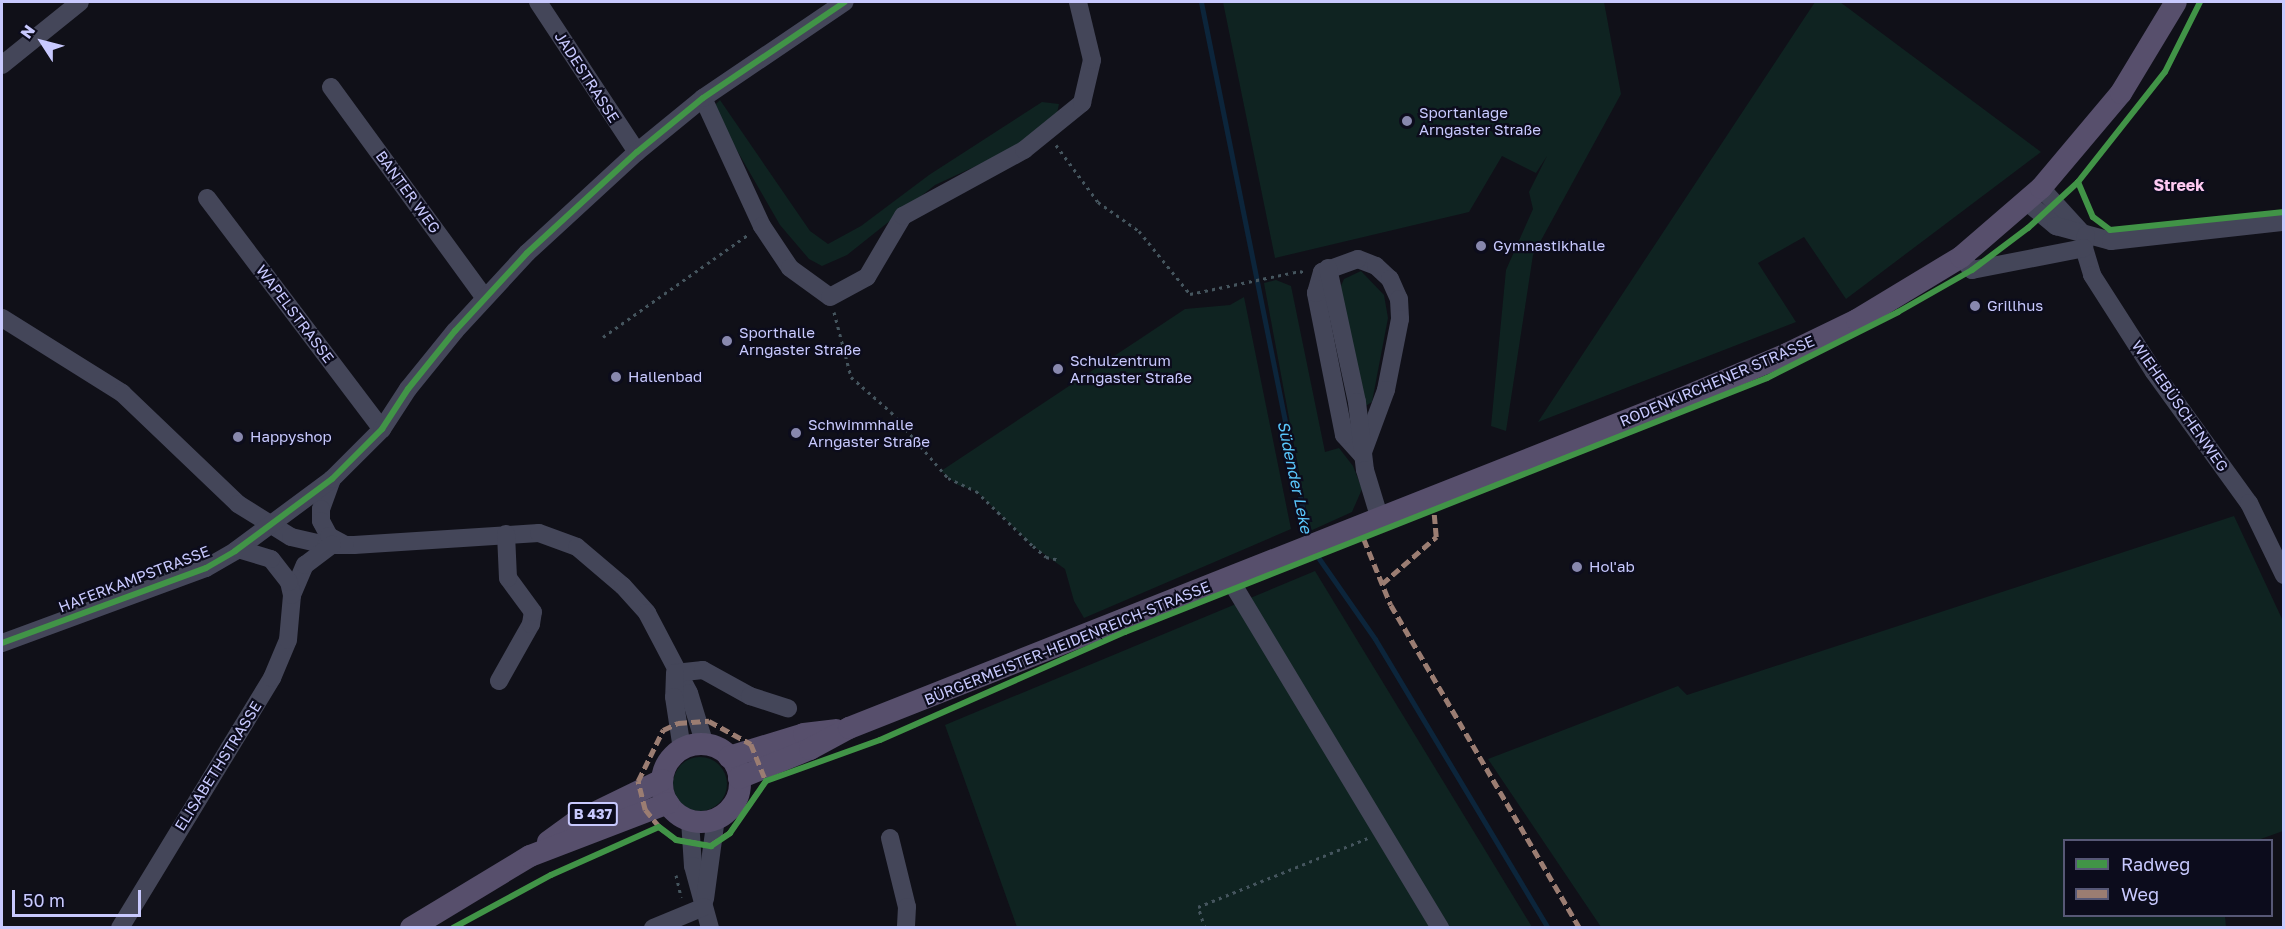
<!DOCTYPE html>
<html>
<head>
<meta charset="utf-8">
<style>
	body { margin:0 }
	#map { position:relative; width:2285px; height:929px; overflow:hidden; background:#101018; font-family:"Golos Text",sans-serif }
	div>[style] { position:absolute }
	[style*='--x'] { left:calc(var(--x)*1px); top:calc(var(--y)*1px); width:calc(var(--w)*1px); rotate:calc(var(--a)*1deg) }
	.green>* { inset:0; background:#0f2321 }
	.round { border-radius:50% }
	.stream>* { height:5px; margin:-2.5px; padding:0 2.5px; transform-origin:2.5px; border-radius:2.5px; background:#0c253b }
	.path>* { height:3px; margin-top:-1.5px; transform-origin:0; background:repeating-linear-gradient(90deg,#45555e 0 3px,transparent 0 7.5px) }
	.minor>* { height:18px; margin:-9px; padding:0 9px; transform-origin:9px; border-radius:9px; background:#444659 }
	.major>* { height:22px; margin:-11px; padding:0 11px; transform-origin:11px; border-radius:11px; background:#574f6c }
	.major>.ring { margin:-11px; padding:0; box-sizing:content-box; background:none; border:22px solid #574f6c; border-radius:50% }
	.quiet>* { height:4.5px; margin-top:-2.25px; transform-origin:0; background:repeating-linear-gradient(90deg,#9b7d72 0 9px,transparent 0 13.5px) }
	.cycleway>* { height:6px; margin:-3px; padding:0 3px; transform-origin:3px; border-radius:3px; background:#419447 }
	.dots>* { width:16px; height:16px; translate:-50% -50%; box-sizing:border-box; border:3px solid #0c0c1c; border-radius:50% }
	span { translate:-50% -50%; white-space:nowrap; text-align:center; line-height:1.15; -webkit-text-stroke:4.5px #0c0c1c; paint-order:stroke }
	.shield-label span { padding:2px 4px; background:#0c0c1c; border:2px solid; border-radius:4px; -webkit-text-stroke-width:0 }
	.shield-label { font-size:14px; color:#c8c9fe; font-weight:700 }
	.street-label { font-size:15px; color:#c8c9fe }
	.poi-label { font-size:15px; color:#c8c9fe }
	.left { translate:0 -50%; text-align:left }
	.neighbourhood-label { font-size:16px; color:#fecaf2; font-weight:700 }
	.water-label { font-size:16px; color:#59c6fb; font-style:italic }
	.frame { position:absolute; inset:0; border:3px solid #c8c9fe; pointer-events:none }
	.legend { position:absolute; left:2063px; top:839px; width:210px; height:78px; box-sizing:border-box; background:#0c0c1c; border:2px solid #575876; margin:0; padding:8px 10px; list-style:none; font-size:18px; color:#c8c9fe }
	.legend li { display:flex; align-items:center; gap:12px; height:30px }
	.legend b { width:30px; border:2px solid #575876 }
	.north { position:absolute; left:12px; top:12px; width:60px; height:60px; -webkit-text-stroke:4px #0c0c1c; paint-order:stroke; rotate:306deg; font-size:16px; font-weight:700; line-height:24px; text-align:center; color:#c8c9fe }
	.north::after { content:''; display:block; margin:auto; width:21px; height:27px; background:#c8c9fe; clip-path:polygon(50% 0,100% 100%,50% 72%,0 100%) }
	.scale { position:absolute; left:12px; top:890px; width:129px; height:27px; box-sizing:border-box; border:3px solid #c8c9fe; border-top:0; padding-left:8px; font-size:18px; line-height:21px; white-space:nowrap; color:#c8c9fe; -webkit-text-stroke:4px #0c0c1c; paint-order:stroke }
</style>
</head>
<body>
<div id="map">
	<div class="green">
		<div style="clip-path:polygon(1223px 2px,1604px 2px,1621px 94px,1533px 255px,1506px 431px,1491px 426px,1506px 270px,1533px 209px,1529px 192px,1547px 156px,1536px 173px,1502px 156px,1469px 212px,1275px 258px)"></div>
		<div style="clip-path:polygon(1815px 2px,1840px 2px,2041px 152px,1846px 299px,1804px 237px,1758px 263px,1796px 322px,1538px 422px)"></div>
		<div style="clip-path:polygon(720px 100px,810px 231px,828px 244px,861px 226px,929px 175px,1042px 102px,1059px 104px,1056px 118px,1021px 145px,935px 185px,847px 255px,822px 266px,809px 259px,780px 225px,716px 114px,716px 104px)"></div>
		<div style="clip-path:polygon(1361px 271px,1384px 295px,1388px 318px,1372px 402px,1364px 407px,1340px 288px,1344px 279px)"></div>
		<div style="clip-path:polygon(1276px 280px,1291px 286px,1325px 452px,1339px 448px,1353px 466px,1362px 489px,1352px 512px,1310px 531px,1264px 283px)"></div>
		<div style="clip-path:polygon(1244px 297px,1291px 529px,1084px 618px,1074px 601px,1065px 569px,1033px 546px,976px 491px,958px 485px,941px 471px,1185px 309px,1230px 305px)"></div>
		<div style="clip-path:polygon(2234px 516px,2283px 621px,2283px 831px,2258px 840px,2064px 840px,2064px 916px,2225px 916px,2226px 927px,1601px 927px,1488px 759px,1678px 686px,1687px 695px)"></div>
		<div style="clip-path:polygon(1315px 571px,1532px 927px,1017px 927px,945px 725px)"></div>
		<div class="round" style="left:673px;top:757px;width:54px;height:54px"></div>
	</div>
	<div class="stream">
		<div style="--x:1201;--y:2;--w:550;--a:78.67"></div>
		<div style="--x:1313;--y:550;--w:108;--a:55.1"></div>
		<div style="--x:1375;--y:639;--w:337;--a:59.1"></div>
	</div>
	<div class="path">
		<div style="--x:1056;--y:145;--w:71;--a:53.6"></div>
		<div style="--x:1098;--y:202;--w:50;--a:35.3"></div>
		<div style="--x:1139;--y:231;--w:81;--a:51"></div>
		<div style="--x:1190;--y:294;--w:112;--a:-11.8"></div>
		<div style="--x:1300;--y:271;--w:5;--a:22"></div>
		<div style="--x:834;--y:312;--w:67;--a:75.3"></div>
		<div style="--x:851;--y:377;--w:53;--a:41.2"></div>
		<div style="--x:891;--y:412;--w:87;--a:49.2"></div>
		<div style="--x:948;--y:478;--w:31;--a:25"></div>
		<div style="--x:976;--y:491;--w:79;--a:44"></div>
		<div style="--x:1033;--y:546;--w:17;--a:40"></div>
		<div style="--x:1046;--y:557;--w:14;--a:12"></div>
		<div style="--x:603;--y:337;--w:179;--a:-35.2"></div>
		<div style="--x:858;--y:748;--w:68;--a:-21.6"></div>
		<div style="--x:676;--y:875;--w:23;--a:77"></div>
		<div style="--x:456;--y:926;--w:108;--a:-28.2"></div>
		<div style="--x:551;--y:875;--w:83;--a:-23.5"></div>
		<div style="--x:1205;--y:928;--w:22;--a:-108"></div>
		<div style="--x:1198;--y:907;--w:183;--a:-22.1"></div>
	</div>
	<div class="minor">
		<div style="--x:538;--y:2;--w:180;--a:56.6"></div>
		<div style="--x:2;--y:65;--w:100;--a:-38.9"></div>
		<div style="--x:331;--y:87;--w:260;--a:53.9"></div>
		<div style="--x:703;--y:98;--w:141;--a:65.3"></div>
		<div style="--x:762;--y:226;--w:50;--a:56.3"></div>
		<div style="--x:790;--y:268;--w:49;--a:35.9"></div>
		<div style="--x:830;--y:297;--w:42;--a:-28.4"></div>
		<div style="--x:867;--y:277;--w:71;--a:-59.5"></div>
		<div style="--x:903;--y:216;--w:138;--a:-28.6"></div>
		<div style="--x:1024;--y:150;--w:75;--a:-39"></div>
		<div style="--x:1082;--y:103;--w:44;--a:-76.9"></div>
		<div style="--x:1092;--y:60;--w:60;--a:-103.6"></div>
		<div style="--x:2041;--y:188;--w:62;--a:47.6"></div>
		<div style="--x:207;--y:198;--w:290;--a:52.9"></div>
		<div style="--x:2027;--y:202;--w:38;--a:40"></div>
		<div style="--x:2056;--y:226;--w:57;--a:15.3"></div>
		<div style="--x:2111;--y:241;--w:174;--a:-6.3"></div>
		<div style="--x:2086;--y:235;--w:13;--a:99"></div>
		<div style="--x:2084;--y:248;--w:28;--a:73"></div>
		<div style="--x:2092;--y:275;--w:115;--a:57.4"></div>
		<div style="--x:2154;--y:372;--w:162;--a:54.1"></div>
		<div style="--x:2249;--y:503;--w:80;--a:64.1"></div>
		<div style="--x:1961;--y:257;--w:17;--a:50"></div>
		<div style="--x:1972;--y:270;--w:114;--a:-11.1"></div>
		<div style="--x:1358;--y:259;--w:19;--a:21"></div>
		<div style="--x:1376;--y:266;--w:19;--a:43"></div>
		<div style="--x:1390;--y:279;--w:22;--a:66"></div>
		<div style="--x:1399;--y:299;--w:20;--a:87"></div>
		<div style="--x:1400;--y:319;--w:72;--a:101.2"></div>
		<div style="--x:1386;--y:390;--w:69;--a:110.3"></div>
		<div style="--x:1362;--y:455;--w:27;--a:-132"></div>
		<div style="--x:1344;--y:435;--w:145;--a:-101.2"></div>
		<div style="--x:1316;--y:293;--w:22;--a:-74"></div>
		<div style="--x:1322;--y:272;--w:38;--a:-20"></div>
		<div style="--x:1328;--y:268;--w:137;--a:77.8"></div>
		<div style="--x:1357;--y:402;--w:68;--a:83.3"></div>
		<div style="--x:1365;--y:470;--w:48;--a:73.1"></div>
		<div style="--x:2;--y:318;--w:142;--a:32"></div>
		<div style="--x:122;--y:393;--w:161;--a:43.7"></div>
		<div style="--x:238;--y:504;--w:62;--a:31.9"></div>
		<div style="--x:291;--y:537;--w:36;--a:13"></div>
		<div style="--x:326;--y:545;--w:28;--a:0"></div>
		<div style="--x:354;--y:545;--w:185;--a:-3.7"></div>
		<div style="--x:539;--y:533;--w:40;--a:20.2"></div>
		<div style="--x:577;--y:547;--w:60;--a:40.3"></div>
		<div style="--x:623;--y:586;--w:36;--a:48"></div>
		<div style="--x:647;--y:613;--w:90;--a:62.3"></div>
		<div style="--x:689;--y:693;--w:54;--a:72.9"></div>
		<div style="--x:332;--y:479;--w:32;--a:110"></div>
		<div style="--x:321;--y:509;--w:12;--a:90"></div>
		<div style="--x:321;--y:521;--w:17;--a:62"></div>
		<div style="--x:329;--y:536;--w:18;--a:29"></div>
		<div style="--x:1229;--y:578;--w:409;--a:58.9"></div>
		<div style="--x:292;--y:595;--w:33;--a:-67"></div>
		<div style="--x:305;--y:565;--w:34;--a:-37"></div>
		<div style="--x:2;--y:643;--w:217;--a:-20.2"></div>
		<div style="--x:206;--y:568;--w:34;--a:-30"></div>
		<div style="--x:235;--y:551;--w:121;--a:-36.6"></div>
		<div style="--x:332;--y:479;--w:71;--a:-45"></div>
		<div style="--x:382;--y:429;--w:48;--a:-57"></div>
		<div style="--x:408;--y:389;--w:75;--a:-51"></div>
		<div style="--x:455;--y:331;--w:106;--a:-47.3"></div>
		<div style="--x:527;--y:253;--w:149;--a:-42.6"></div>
		<div style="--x:637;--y:152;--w:85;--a:-39.3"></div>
		<div style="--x:703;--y:98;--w:171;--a:-34.1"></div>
		<div style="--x:675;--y:673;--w:28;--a:-6"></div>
		<div style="--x:703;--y:670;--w:54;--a:29"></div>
		<div style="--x:750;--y:696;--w:40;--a:18"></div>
		<div style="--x:675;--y:673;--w:24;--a:92"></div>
		<div style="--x:674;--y:697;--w:53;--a:81.3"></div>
		<div style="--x:499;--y:681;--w:65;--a:-60.7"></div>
		<div style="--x:531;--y:624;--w:12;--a:-81"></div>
		<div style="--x:533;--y:612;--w:42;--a:-126.3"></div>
		<div style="--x:508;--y:578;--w:44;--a:-92.6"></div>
		<div style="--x:690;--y:820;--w:46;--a:86.3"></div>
		<div style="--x:693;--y:866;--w:64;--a:74.7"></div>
		<div style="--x:890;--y:838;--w:71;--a:76.2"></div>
		<div style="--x:907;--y:907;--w:21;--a:93"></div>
		<div style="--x:705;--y:899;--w:82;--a:-82.3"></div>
		<div style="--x:120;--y:928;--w:293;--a:-58.7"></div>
		<div style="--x:272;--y:678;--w:41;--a:-67.2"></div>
		<div style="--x:288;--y:640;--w:45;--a:-84.9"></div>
		<div style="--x:292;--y:595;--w:13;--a:-103"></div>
		<div style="--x:289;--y:582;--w:29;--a:-128"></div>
		<div style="--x:271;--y:559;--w:34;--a:-163"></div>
		<div style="--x:653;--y:928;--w:55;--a:-22.4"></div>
	</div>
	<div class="major">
		<div class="ring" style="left:662px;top:744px;width:56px;height:56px"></div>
		<div style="--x:729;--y:757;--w:78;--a:-17"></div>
		<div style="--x:804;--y:734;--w:32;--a:-7"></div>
		<div style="--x:739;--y:778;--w:77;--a:-22.2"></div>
		<div style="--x:810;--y:749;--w:44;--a:-28.3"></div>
		<div style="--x:849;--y:728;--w:895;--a:-21.58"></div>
		<div style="--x:1681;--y:399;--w:115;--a:-23"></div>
		<div style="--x:1787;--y:354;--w:78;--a:-25.9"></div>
		<div style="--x:1857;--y:320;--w:122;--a:-31.2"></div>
		<div style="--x:1961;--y:257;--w:106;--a:-40.8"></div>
		<div style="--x:2041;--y:188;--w:124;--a:-49.9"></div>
		<div style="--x:2121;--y:93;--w:106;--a:-58.9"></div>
		<div style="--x:548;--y:842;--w:34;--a:-36"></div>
		<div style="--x:576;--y:822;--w:96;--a:-26"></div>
		<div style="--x:411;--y:928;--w:139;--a:-31.2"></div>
		<div style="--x:530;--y:856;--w:148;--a:-21"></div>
	</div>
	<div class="quiet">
		<div style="--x:1364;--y:539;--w:71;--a:67.8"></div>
		<div style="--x:1391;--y:605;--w:374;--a:59.7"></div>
		<div style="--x:1382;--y:584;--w:72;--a:-41"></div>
		<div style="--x:1436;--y:537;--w:25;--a:-95"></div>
		<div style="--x:709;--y:721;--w:48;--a:28.7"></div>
		<div style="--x:751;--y:744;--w:40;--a:68"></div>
		<div style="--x:766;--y:781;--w:63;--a:124.7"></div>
		<div style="--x:730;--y:833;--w:23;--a:146"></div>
		<div style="--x:711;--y:846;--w:36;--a:-170"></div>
		<div style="--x:676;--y:840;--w:21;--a:-143"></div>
		<div style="--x:659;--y:827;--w:22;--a:-129"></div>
		<div style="--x:645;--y:810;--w:30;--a:-104"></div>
		<div style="--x:638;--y:781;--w:57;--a:-63.9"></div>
		<div style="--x:663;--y:730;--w:17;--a:-25"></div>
		<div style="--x:678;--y:723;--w:31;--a:-4"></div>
	</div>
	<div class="cycleway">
		<div style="--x:2078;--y:182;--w:38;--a:67"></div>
		<div style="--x:2093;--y:217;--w:21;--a:37"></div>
		<div style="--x:2110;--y:230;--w:175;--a:-5.9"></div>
		<div style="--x:2;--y:643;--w:217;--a:-20.2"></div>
		<div style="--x:206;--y:568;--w:34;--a:-30"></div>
		<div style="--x:235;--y:551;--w:121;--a:-36.6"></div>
		<div style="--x:332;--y:479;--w:71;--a:-45"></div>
		<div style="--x:382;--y:429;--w:48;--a:-57"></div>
		<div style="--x:408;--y:389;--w:75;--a:-51"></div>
		<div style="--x:455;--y:331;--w:106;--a:-47.3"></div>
		<div style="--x:527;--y:253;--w:149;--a:-42.6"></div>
		<div style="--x:637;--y:152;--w:85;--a:-39.3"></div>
		<div style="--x:703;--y:98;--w:171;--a:-34.1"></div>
		<div style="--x:453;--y:928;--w:111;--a:-28.4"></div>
		<div style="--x:551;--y:875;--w:118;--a:-24"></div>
		<div style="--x:659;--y:827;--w:21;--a:37"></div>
		<div style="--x:676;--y:840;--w:36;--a:10"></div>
		<div style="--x:711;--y:846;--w:23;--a:-34"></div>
		<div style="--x:730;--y:833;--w:63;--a:-55.3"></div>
		<div style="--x:766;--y:781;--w:121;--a:-19.8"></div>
		<div style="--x:880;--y:740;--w:268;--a:-23.8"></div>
		<div style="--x:1125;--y:632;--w:690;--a:-21.59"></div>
		<div style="--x:1767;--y:378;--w:147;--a:-26.7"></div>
		<div style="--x:1898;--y:312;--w:85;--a:-29.6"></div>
		<div style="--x:1972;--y:270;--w:70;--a:-36.9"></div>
		<div style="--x:2028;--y:228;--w:68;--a:-42.6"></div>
		<div style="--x:2078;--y:182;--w:140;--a:-51.7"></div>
		<div style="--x:2165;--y:72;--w:78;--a:-63.4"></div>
	</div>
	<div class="dots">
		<div style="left:1407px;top:121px;background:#8888ae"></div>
		<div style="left:1481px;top:246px;background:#8888ae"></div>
		<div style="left:1975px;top:306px;background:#8888ae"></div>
		<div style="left:727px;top:341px;background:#8888ae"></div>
		<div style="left:1058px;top:369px;background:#8888ae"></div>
		<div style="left:616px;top:377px;background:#8888ae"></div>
		<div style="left:796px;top:433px;background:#8888ae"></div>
		<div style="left:238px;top:437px;background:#8888ae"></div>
		<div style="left:1577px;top:567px;background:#8888ae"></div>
	</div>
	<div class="shield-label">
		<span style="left:593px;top:814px">B 437</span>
	</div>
	<div class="street-label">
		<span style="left:587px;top:77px;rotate:57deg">JADESTRASSE</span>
		<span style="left:408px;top:192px;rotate:54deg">BANTER WEG</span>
		<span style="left:295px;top:314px;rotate:53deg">WAPELSTRASSE</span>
		<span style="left:1717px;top:381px;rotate:-23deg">RODENKIRCHENER STRASSE</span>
		<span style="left:2180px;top:406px;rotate:55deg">WIEHEBÜSCHENWEG</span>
		<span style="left:134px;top:579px;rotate:-21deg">HAFERKAMPSTRASSE</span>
		<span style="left:1067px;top:643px;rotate:-22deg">BÜRGERMEISTER-HEIDENREICH-STRASSE</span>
		<span style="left:218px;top:766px;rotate:-58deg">ELISABETHSTRASSE</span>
	</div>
	<div class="poi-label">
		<span class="left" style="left:1419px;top:121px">Sportanlage<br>Arngaster Straße</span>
		<span class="left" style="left:1493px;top:246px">Gymnastikhalle</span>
		<span class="left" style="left:1987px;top:306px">Grillhus</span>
		<span class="left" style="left:739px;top:341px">Sporthalle<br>Arngaster Straße</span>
		<span class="left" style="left:1070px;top:369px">Schulzentrum<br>Arngaster Straße</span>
		<span class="left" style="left:628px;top:377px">Hallenbad</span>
		<span class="left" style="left:808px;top:433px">Schwimmhalle<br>Arngaster Straße</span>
		<span class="left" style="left:250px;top:437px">Happyshop</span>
		<span class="left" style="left:1589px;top:567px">Hol'ab</span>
	</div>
	<div class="neighbourhood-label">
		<span style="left:2179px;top:185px">Streek</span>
	</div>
	<div class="water-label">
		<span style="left:1295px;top:477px;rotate:78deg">Südender Leke</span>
	</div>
	<div class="frame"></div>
	<ul class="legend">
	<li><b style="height:8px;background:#419447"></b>Radweg</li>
	<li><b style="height:8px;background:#9b7d72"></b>Weg</li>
	</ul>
	<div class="north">N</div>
	<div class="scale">50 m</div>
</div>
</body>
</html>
